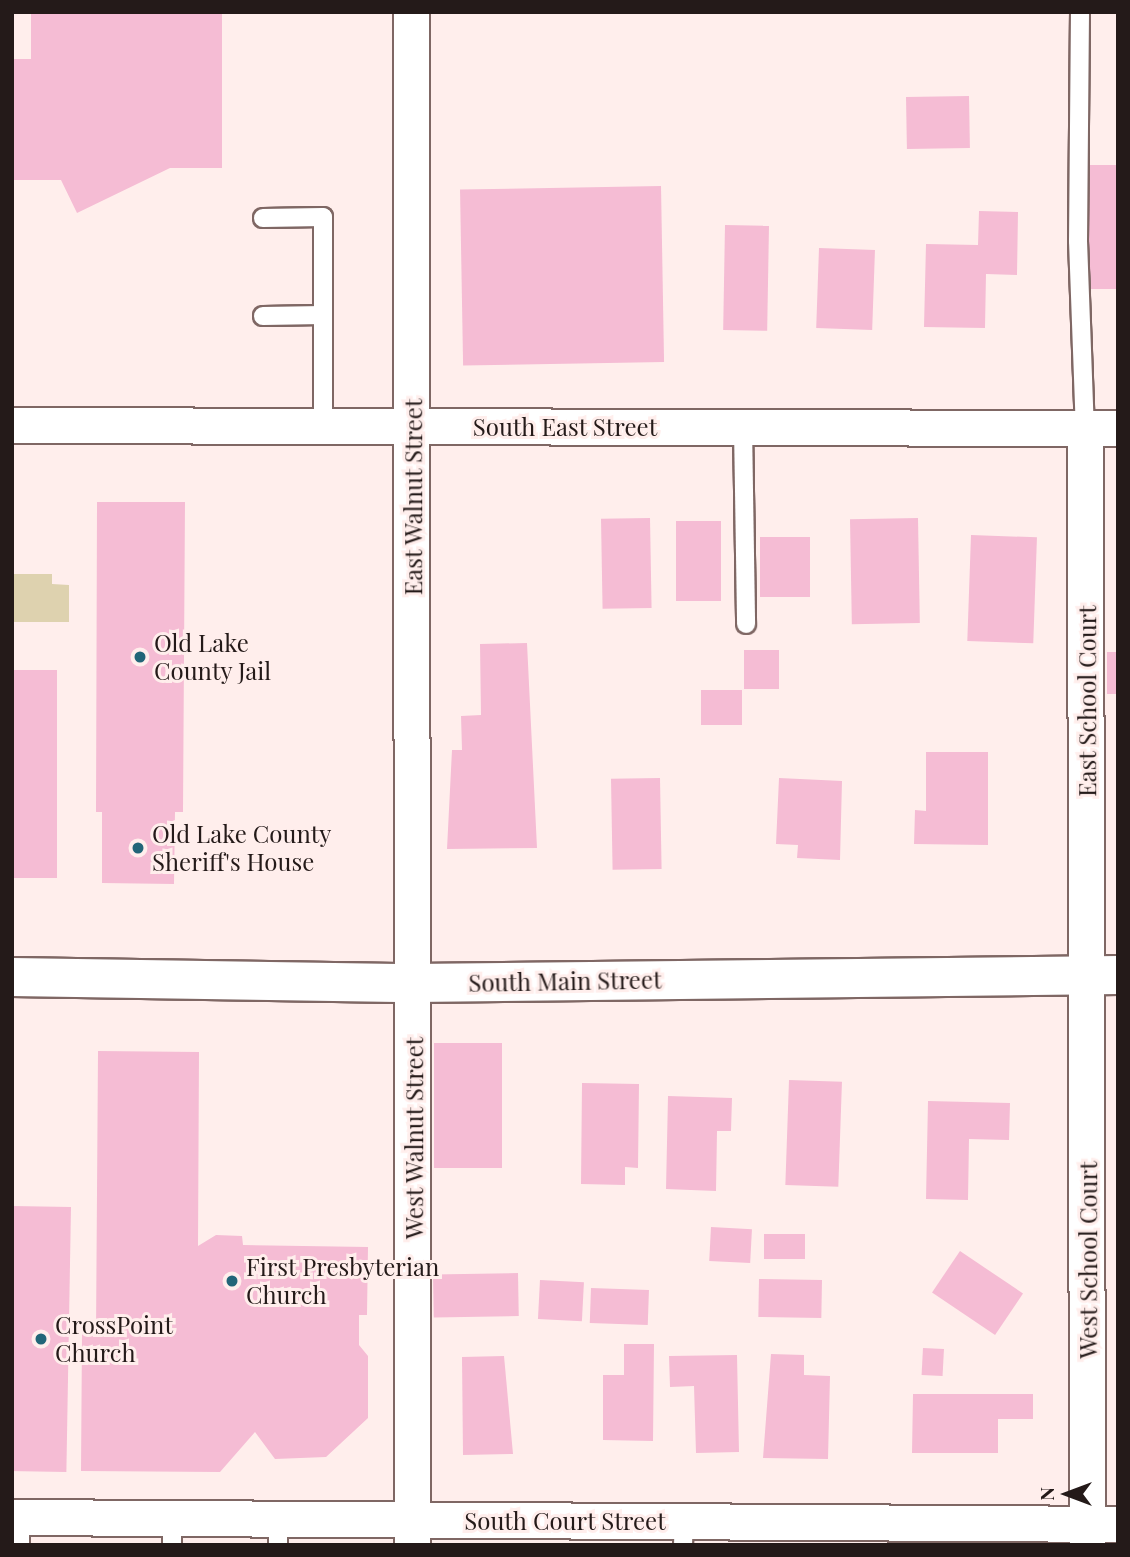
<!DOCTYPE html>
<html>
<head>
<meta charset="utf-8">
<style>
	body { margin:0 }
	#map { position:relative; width:1130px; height:1557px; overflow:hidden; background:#ffeeec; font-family:"Playfair Display",serif }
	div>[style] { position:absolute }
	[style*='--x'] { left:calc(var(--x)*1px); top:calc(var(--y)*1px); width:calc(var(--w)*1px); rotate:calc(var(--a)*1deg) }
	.green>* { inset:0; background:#ded2af }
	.building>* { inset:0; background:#f5bcd4; transform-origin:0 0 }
	.roads { filter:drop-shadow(2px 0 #7f6764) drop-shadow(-2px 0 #7f6764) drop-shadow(0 2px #7f6764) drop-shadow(0 -2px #7f6764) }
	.service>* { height:18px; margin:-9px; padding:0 9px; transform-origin:9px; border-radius:9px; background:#fff }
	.minor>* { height:35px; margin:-17.5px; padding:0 17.5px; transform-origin:17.5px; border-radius:17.5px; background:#fff }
	.tertiary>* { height:38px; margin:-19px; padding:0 19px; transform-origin:19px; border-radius:19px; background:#fff }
	.dots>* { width:19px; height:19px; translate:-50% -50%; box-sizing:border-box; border:4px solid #ffeeec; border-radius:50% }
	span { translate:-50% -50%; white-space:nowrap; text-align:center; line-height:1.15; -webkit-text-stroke:6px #ffeeec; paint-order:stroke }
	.street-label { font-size:24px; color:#241a19 }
	.poi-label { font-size:24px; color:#241a19 }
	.left { translate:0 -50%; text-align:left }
	.frame { position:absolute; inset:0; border:14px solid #241a19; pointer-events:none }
	.north { position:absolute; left:1032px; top:1459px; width:70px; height:70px; -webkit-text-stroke:5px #ffeeec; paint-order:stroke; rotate:270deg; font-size:19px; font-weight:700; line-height:28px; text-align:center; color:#241a19 }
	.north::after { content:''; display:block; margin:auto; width:24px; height:32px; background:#241a19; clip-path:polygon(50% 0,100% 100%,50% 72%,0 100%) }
</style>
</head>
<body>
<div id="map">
	<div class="green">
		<div style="clip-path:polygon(12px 574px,52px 574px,52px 584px,69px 585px,69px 622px,12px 622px)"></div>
	</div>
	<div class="building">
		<div style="clip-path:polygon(31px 12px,222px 12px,222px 168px,170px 168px,77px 213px,61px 180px,12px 180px,12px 59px,31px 59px)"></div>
		<div style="left:969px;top:96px;width:52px;height:63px;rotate:89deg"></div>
		<div style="left:1086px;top:165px;width:32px;height:124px"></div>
		<div style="left:661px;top:186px;width:176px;height:201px;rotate:89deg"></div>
		<div style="clip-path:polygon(979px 211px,1018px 212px,1017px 275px,986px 274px,985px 328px,924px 327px,926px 244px,978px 245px)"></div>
		<div style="left:725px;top:225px;width:44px;height:105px;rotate:1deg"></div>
		<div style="left:819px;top:248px;width:56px;height:80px;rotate:2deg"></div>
		<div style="clip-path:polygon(97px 502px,185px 502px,183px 812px,175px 812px,174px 884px,102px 883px,102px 812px,96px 812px)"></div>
		<div style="left:650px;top:518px;width:90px;height:49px;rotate:89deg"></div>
		<div style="left:918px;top:518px;width:105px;height:68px;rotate:89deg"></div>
		<div style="left:676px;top:521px;width:45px;height:80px"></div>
		<div style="left:971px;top:535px;width:66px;height:106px;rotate:2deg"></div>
		<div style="left:760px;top:537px;width:50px;height:60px"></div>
		<div style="clip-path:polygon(527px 643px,537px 848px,447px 849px,452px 750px,462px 750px,461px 716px,481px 715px,480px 644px)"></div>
		<div style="left:744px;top:650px;width:35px;height:39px"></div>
		<div style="left:1107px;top:652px;width:11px;height:42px"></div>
		<div style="left:12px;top:670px;width:45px;height:208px"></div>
		<div style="left:742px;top:690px;width:35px;height:41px;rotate:90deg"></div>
		<div style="clip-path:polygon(926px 752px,988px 752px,988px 845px,914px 844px,915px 810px,926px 811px)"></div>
		<div style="left:660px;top:778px;width:91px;height:49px;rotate:89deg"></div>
		<div style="clip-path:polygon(779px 778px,842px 781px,840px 860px,797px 858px,798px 845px,776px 844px)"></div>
		<div style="left:502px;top:1043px;width:125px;height:68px;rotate:90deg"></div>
		<div style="clip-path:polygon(98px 1051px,199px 1052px,198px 1246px,216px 1235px,242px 1236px,243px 1245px,368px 1247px,367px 1315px,359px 1315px,359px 1345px,368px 1356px,368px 1418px,326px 1457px,275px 1459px,255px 1432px,220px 1472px,81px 1471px,82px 1333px,96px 1333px)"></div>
		<div style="left:789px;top:1080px;width:53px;height:105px;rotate:2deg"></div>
		<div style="clip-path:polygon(582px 1083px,639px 1084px,638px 1168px,625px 1167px,625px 1185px,581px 1184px)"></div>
		<div style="clip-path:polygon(668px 1096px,732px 1098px,731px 1131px,717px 1131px,716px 1191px,666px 1189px)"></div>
		<div style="clip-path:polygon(928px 1101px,1010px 1103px,1009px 1140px,969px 1139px,968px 1200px,926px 1199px)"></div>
		<div style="left:12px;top:1206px;width:59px;height:265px;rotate:1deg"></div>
		<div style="left:711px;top:1227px;width:41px;height:34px;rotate:3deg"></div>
		<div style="left:805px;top:1234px;width:25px;height:41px;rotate:90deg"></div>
		<div style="left:960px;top:1251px;width:76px;height:50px;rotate:34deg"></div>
		<div style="left:518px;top:1273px;width:43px;height:85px;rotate:89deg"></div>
		<div style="left:759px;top:1279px;width:63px;height:38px;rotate:1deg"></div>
		<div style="left:540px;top:1280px;width:44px;height:39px;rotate:3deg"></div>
		<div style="left:591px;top:1288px;width:58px;height:35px;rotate:2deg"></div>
		<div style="clip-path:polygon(624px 1344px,654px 1344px,653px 1441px,603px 1440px,603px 1375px,624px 1375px)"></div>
		<div style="left:923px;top:1348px;width:21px;height:27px;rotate:3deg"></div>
		<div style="clip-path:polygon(771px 1354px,804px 1355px,804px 1375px,830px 1376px,828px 1459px,763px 1458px)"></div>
		<div style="clip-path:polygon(737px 1355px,739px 1452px,696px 1453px,694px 1386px,670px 1387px,669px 1356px)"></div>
		<div style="clip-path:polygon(504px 1356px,513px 1454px,463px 1455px,462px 1357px)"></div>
		<div style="clip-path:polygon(913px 1394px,1033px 1394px,1033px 1419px,998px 1419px,998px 1453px,912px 1453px)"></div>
	</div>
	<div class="roads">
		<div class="service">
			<div style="--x:1080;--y:12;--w:229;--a:90.5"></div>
			<div style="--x:1078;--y:241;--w:187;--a:87.9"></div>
			<div style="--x:263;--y:218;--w:60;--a:-1"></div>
			<div style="--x:323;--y:217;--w:98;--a:90"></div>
			<div style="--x:263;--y:316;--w:60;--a:-1"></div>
			<div style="--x:323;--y:315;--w:111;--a:90"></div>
			<div style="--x:743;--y:427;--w:197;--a:89.1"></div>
			<div style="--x:20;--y:1545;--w:28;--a:-90"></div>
			<div style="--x:172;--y:1545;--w:27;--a:-90"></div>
			<div style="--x:278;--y:1545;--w:26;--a:-90"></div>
			<div style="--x:683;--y:1545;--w:23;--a:-88"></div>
		</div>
		<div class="minor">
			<div style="--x:411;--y:12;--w:1533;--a:89.96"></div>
			<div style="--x:12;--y:425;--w:1106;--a:0.16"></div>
			<div style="--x:1085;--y:428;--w:1117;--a:89.9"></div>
			<div style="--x:12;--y:1517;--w:1106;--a:0.36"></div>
		</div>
		<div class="tertiary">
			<div style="--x:12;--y:977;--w:402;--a:0.9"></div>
			<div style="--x:414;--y:983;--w:704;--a:-0.65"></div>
		</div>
	</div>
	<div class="dots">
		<div style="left:140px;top:657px;background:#226578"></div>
		<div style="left:138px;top:848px;background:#226578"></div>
		<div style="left:232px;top:1281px;background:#226578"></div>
		<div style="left:41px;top:1339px;background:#226578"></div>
	</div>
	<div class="street-label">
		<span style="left:565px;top:427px">South East Street</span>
		<span style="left:413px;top:497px;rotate:-90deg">East Walnut Street</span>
		<span style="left:1087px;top:701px;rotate:-90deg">East School Court</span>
		<span style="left:565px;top:981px;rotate:-1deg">South Main Street</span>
		<span style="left:414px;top:1138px;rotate:-90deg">West Walnut Street</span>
		<span style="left:1088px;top:1260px;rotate:-90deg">West School Court</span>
		<span style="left:565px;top:1521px">South Court Street</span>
	</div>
	<div class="poi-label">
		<span class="left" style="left:154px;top:657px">Old Lake<br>County Jail</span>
		<span class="left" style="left:152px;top:848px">Old Lake County<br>Sheriff's House</span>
		<span class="left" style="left:246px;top:1281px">First Presbyterian<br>Church</span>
		<span class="left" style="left:55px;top:1339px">CrossPoint<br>Church</span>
	</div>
	<div class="frame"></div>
	<div class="north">N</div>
</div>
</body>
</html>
